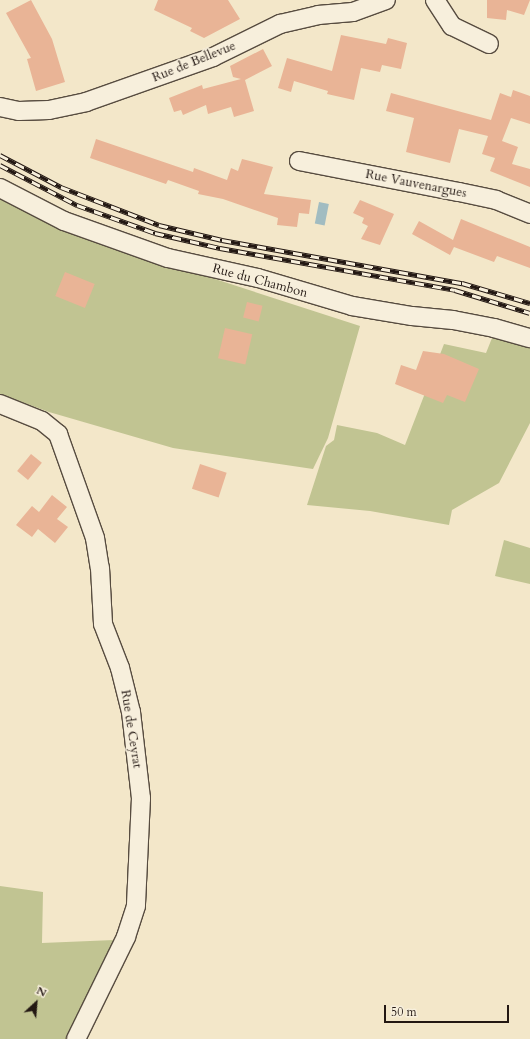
<!DOCTYPE html>
<html>
<head>
<meta charset="utf-8">
<style>
	body { margin:0 }
	#map { position:relative; width:530px; height:1039px; overflow:hidden; background:#f3e7c9; font-family:Cardo,serif }
	div>[style] { position:absolute }
	[style*='--x'] { left:calc(var(--x)*1px); top:calc(var(--y)*1px); width:calc(var(--w)*1px); rotate:calc(var(--a)*1deg) }
	.green>* { inset:0; background:#c1c492 }
	.water>* { inset:0; background:#a1bcc1; transform-origin:0 0 }
	.building>* { inset:0; background:#e9b496; transform-origin:0 0 }
	.roads { filter:drop-shadow(1px 0 #574c40) drop-shadow(-1px 0 #574c40) drop-shadow(0 1px #574c40) drop-shadow(0 -1px #574c40) }
	.minor>* { height:18px; margin:-9px; padding:0 9px; transform-origin:9px; border-radius:9px; background:#f7efdc }
	.rail>* { height:4.5px; margin-top:-2.25px; transform-origin:0; background:repeating-linear-gradient(90deg,#f7efdc 0 9px,#231813 0 18px); box-sizing:border-box; border-block:1px solid #231813 }
	span { translate:-50% -50%; white-space:nowrap; text-align:center; line-height:1.15; -webkit-text-stroke:3.5px #f7efdc; paint-order:stroke }
	.street-label { font-size:13px; color:#231813 }
	.north { position:absolute; left:16px; top:983px; width:40px; height:40px; -webkit-text-stroke:3px #f7efdc; paint-order:stroke; rotate:26deg; font-size:11px; font-weight:700; line-height:16px; text-align:center; color:#231813 }
	.north::after { content:''; display:block; margin:auto; width:14px; height:18px; background:#231813; clip-path:polygon(50% 0,100% 100%,50% 72%,0 100%) }
	.scale { position:absolute; left:384px; top:1005px; width:125px; height:18px; box-sizing:border-box; border:2px solid #231813; border-top:0; padding-left:5px; font-size:12px; line-height:14px; white-space:nowrap; color:#231813; -webkit-text-stroke:3px #f7efdc; paint-order:stroke }
</style>
</head>
<body>
<div id="map">
	<div class="green">
		<div style="clip-path:polygon(0 194px,75px 229px,215px 279px,360px 326px,328px 438px,313px 469px,173px 448px,49px 412px,0 394px)"></div>
		<div style="clip-path:polygon(494px 333px,530px 343px,530px 423px,499px 483px,452px 510px,449px 525px,370px 511px,307px 505px,326px 446px,334px 440px,337px 425px,377px 433px,405px 445px,444px 344px,486px 353px)"></div>
		<div style="clip-path:polygon(504px 540px,530px 548px,530px 584px,495px 576px)"></div>
		<div style="clip-path:polygon(0 886px,43px 892px,42px 943px,114px 940px,67px 1039px,0 1039px)"></div>
	</div>
	<div class="water">
		<div style="left:319px;top:202px;width:10px;height:22px;rotate:11deg"></div>
	</div>
	<div class="building">
		<div style="clip-path:polygon(31px 0,52px 39px,65px 82px,36px 91px,27px 59px,31px 58px,6px 13px)"></div>
		<div style="clip-path:polygon(158px 0,228px 0,240px 19px,204px 38px,190px 31px,192px 28px,154px 10px)"></div>
		<div style="clip-path:polygon(487px 0,530px 0,524px 15px,507px 10px,506px 20px,487px 18px)"></div>
		<div style="clip-path:polygon(341px 35px,386px 44px,388px 38px,407px 43px,401px 69px,382px 65px,380px 72px,361px 68px,354px 100px,327px 94px,328px 91px,294px 81px,291px 92px,278px 88px,287px 58px,332px 71px)"></div>
		<div style="clip-path:polygon(263px 49px,272px 66px,245px 80px,254px 111px,234px 117px,231px 107px,208px 114px,206px 105px,183px 115px,181px 110px,174px 112px,169px 98px,202px 85px,203px 89px,241px 79px,233px 77px,230px 66px)"></div>
		<div style="clip-path:polygon(513px 90px,530px 96px,530px 124px,511px 118px,502px 141px,518px 147px,512px 164px,530px 169px,530px 187px,490px 171px,495px 158px,482px 154px,488px 136px,459px 129px,450px 163px,406px 152px,414px 118px,386px 111px,391px 93px,491px 120px,500px 93px,511px 97px)"></div>
		<div style="clip-path:polygon(96px 139px,193px 172px,194px 168px,227px 180px,231px 168px,238px 171px,242px 159px,273px 167px,264px 194px,311px 200px,309px 214px,299px 213px,297px 227px,277px 225px,278px 218px,223px 199px,198px 194px,199px 191px,168px 180px,166px 184px,90px 158px)"></div>
		<div style="clip-path:polygon(360px 200px,394px 214px,380px 245px,361px 239px,368px 226px,362px 223px,364px 218px,353px 213px)"></div>
		<div style="clip-path:polygon(461px 219px,530px 247px,530px 268px,497px 256px,494px 262px,454px 247px,450px 255px,412px 234px,419px 221px,453px 240px)"></div>
		<div style="left:65px;top:272px;width:32px;height:26px;rotate:22deg"></div>
		<div style="left:247px;top:302px;width:16px;height:16px;rotate:14deg"></div>
		<div style="left:225px;top:328px;width:28px;height:31px;rotate:13deg"></div>
		<div style="clip-path:polygon(423px 351px,444px 354px,479px 369px,465px 402px,447px 395px,443px 403px,395px 384px,401px 365px,416px 370px)"></div>
		<div style="left:31px;top:454px;width:14px;height:22px;rotate:39deg"></div>
		<div style="left:200px;top:464px;width:28px;height:26px;rotate:18deg"></div>
		<div style="clip-path:polygon(52px 495px,67px 507px,57px 519px,68px 527px,55px 543px,38px 529px,32px 537px,16px 525px,32px 506px,39px 512px)"></div>
	</div>
	<div class="roads">
		<div class="minor">
			<div style="--x:435;--y:0;--w:31;--a:57"></div>
			<div style="--x:452;--y:26;--w:41;--a:25.9"></div>
			<div style="--x:0;--y:107;--w:19;--a:12"></div>
			<div style="--x:19;--y:111;--w:30;--a:-2"></div>
			<div style="--x:49;--y:110;--w:38;--a:-12"></div>
			<div style="--x:86;--y:102;--w:135;--a:-19.5"></div>
			<div style="--x:213;--y:57;--w:75;--a:-26.2"></div>
			<div style="--x:280;--y:24;--w:39;--a:-13"></div>
			<div style="--x:318;--y:15;--w:35;--a:-5"></div>
			<div style="--x:353;--y:12;--w:35;--a:-20"></div>
			<div style="--x:299;--y:161;--w:163;--a:11"></div>
			<div style="--x:459;--y:192;--w:38;--a:12"></div>
			<div style="--x:496;--y:200;--w:37;--a:22"></div>
			<div style="--x:0;--y:188;--w:72;--a:27.3"></div>
			<div style="--x:64;--y:221;--w:110;--a:19.6"></div>
			<div style="--x:168;--y:258;--w:92;--a:12.5"></div>
			<div style="--x:258;--y:278;--w:98;--a:16.6"></div>
			<div style="--x:352;--y:306;--w:61;--a:9.5"></div>
			<div style="--x:412;--y:316;--w:41;--a:5.6"></div>
			<div style="--x:453;--y:320;--w:42;--a:11"></div>
			<div style="--x:494;--y:328;--w:37;--a:16"></div>
			<div style="--x:0;--y:404;--w:45;--a:22"></div>
			<div style="--x:42;--y:421;--w:21;--a:39"></div>
			<div style="--x:58;--y:434;--w:110;--a:70.4"></div>
			<div style="--x:95;--y:538;--w:30;--a:81"></div>
			<div style="--x:100;--y:568;--w:56;--a:86.9"></div>
			<div style="--x:103;--y:624;--w:47;--a:68.9"></div>
			<div style="--x:120;--y:668;--w:45;--a:76"></div>
			<div style="--x:131;--y:712;--w:87;--a:83.4"></div>
			<div style="--x:141;--y:798;--w:108;--a:92.7"></div>
			<div style="--x:136;--y:906;--w:33;--a:108"></div>
			<div style="--x:126;--y:937;--w:114;--a:116.1"></div>
		</div>
	</div>
	<div class="rail">
		<div style="--x:0;--y:155;--w:69;--a:27.7"></div>
		<div style="--x:61;--y:187;--w:105;--a:21.2"></div>
		<div style="--x:159;--y:225;--w:65;--a:13.4"></div>
		<div style="--x:222;--y:240;--w:244;--a:10.2"></div>
		<div style="--x:462;--y:283;--w:71;--a:16.4"></div>
		<div style="--x:0;--y:165;--w:87;--a:27.5"></div>
		<div style="--x:77;--y:205;--w:83;--a:19.7"></div>
		<div style="--x:155;--y:233;--w:67;--a:13"></div>
		<div style="--x:220;--y:248;--w:239;--a:10.1"></div>
		<div style="--x:455;--y:290;--w:78;--a:17"></div>
	</div>
	<div class="street-label">
		<span style="left:194px;top:62px;rotate:-22deg">Rue de Bellevue</span>
		<span style="left:416px;top:184px;rotate:11deg">Rue Vauvenargues</span>
		<span style="left:260px;top:281px;rotate:15deg">Rue du Chambon</span>
		<span style="left:131px;top:729px;rotate:81deg">Rue de Ceyrat</span>
	</div>
	<div class="north">N</div>
	<div class="scale">50 m</div>
</div>
</body>
</html>
